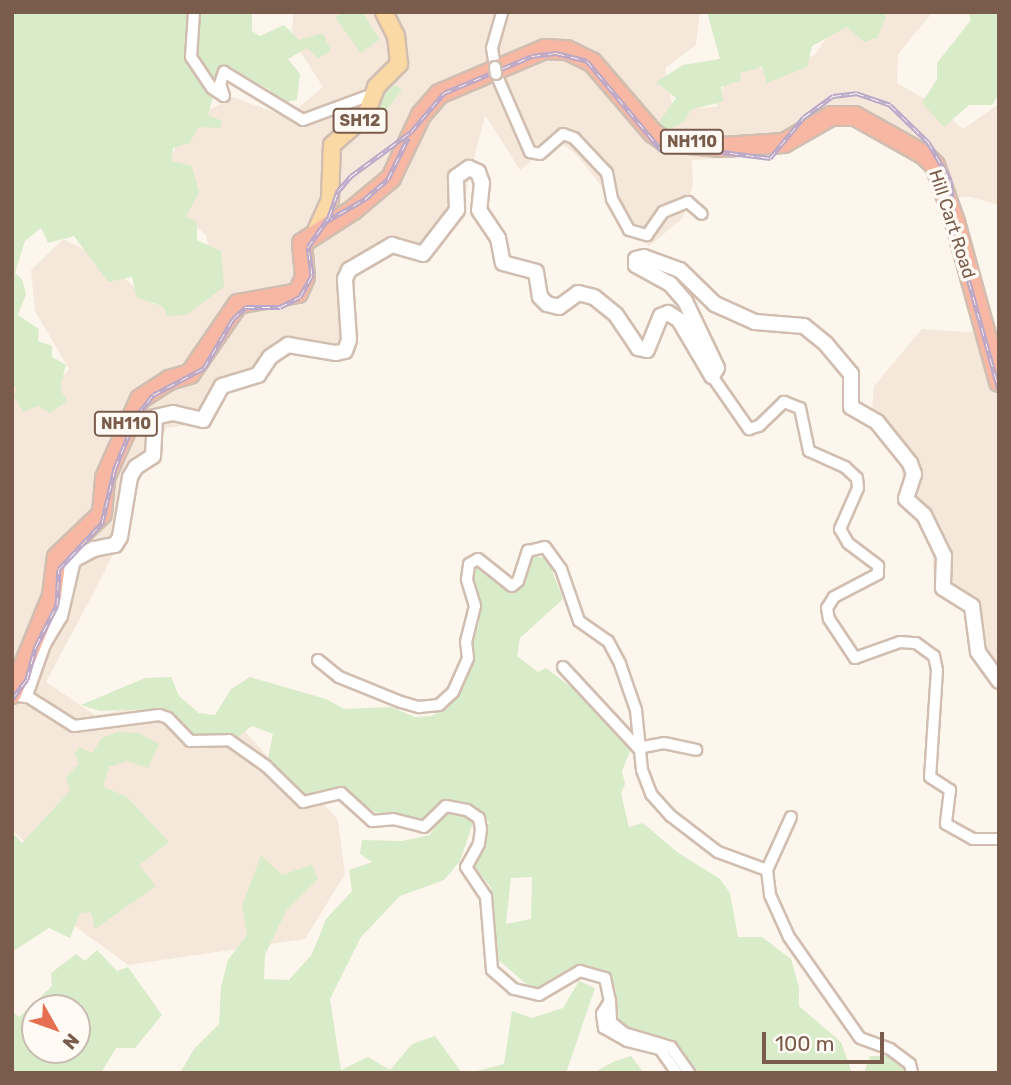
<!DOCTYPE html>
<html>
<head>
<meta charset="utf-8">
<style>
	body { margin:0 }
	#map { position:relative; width:1011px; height:1085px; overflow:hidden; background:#fdf6ec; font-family:Rubik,sans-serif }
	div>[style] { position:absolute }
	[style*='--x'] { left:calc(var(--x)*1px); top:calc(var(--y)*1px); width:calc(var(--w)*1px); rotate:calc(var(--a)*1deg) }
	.residential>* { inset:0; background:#f5e8da }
	.green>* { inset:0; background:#d8ecc9 }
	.roads { filter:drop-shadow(2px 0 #d1beb0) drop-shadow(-2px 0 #d1beb0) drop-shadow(0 2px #d1beb0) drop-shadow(0 -2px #d1beb0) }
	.street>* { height:10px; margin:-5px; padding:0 5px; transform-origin:5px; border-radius:5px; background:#fff }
	.secondary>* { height:14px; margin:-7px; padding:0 7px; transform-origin:7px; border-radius:7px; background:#fff }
	.primary>* { height:16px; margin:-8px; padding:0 8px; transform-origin:8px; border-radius:8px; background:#fbd9a5 }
	.highway>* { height:18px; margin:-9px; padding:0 9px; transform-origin:9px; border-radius:9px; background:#f7b7a3 }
	.rail>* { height:5px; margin-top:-2.5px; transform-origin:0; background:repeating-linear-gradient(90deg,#fffaf3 0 8px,#b9a8c9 0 16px); box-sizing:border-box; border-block:2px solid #b9a8c9 }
	.bridges { filter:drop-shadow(2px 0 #d1beb0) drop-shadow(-2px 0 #d1beb0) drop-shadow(0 2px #d1beb0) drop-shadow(0 -2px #d1beb0) }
	.street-bridge>* { height:10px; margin:-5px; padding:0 5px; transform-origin:5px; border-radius:5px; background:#fff }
	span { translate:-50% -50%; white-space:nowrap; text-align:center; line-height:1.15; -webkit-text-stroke:7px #fffaf3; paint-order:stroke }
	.shield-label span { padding:2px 5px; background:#fffaf3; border:2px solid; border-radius:5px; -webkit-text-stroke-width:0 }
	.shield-label { font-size:16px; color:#7a5c4d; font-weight:700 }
	.street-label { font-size:18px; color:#7a5c4d }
	.frame { position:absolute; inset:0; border:14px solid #7a5c4d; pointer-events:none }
	.north { position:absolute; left:21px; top:994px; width:70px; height:70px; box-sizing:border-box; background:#fffaf3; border:2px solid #cabbb1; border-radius:50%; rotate:130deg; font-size:19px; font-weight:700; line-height:28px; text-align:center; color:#7a5c4d }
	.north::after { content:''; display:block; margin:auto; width:24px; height:32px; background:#e76f51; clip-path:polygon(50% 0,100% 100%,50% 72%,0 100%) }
	.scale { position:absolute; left:762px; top:1032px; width:122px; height:32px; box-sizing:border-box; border:4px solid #7a5c4d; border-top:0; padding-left:9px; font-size:21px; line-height:24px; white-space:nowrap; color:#7a5c4d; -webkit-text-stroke:5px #fffaf3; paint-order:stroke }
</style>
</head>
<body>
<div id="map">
	<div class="residential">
		<div style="clip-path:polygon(293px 12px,700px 12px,696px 45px,665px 68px,673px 109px,716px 107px,733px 60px,770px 71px,815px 55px,841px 16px,933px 12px,898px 54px,897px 83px,935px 105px,963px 129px,999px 104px,999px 205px,971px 197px,938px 197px,932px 168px,873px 129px,842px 124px,778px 155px,692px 160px,693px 184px,683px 218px,649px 246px,617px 221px,600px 184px,575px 153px,557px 141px,520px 170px,485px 115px,462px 206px,434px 250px,403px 259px,393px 247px,355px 271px,346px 334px,331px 354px,299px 348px,275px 359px,255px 384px,224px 389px,204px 422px,166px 428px,154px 457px,136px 479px,120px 538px,104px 573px,46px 682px,95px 715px,149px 706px,237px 723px,289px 780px,312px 791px,338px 820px,345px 874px,305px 939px,128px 965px,72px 924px,84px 782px,24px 841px,12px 830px,12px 371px,54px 387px,69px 369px,35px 311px,31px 270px,63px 239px,104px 260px,153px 304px,196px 306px,215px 276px,206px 235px,157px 194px,184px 124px,233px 97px,287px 117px,323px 87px,292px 39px)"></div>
		<div style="clip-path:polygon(999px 327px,999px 670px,992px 674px,973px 662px,966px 614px,934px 581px,932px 546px,904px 484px,900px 463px,871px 423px,874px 386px,922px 329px,968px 332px)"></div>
	</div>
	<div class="green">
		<div style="clip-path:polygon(12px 12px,191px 12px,188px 55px,213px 97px,208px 115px,222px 121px,220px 128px,198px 127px,190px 143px,173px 148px,172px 161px,192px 166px,199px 192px,186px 217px,197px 222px,197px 240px,221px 251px,224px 287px,186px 315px,168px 316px,162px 306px,137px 298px,132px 277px,108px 282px,74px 236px,48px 243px,41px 228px,25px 241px,15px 273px,22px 279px,26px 294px,18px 315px,39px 329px,38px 341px,52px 346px,52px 357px,66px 365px,60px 388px,67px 401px,50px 413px,38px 406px,23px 412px,14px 396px,17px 387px,12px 385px)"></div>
		<div style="clip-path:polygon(198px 12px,252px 12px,252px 31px,260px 36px,284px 25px,299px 40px,323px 33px,331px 51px,318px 58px,307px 48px,288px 59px,300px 74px,297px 100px,281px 103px,270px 90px,226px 66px,218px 70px,217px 86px,197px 56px)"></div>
		<div style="clip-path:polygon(343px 12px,362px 12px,380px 39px,361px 53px,335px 17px)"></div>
		<div style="clip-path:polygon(707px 12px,884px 12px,886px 17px,877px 38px,864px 42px,847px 27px,812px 46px,807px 67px,767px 83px,762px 67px,740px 73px,741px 80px,721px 87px,723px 102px,692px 109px,683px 122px,663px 133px,656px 126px,676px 98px,656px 82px,683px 65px,720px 59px)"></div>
		<div style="clip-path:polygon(968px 12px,999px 12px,999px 94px,992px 105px,969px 105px,944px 127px,922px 103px,937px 79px,937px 63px,971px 20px)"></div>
		<div style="clip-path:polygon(395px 85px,402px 90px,377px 122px,378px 97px)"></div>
		<div style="clip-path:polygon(evenodd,533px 555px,548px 560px,563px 599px,520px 638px,517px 656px,538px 672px,546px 668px,580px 694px,630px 751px,622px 771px,625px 784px,621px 794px,629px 827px,643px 823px,677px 852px,720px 879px,730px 893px,738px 937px,762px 937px,791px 959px,799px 987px,799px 1006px,841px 1042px,852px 1073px,694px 1073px,684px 1052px,669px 1043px,620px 1026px,615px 987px,598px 968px,569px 970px,548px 988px,532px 989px,496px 958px,491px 888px,473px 865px,489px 823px,477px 807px,446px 802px,428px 820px,420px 820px,375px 812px,343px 790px,303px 796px,291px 790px,268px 758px,273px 734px,252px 726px,236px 738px,195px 738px,185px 735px,158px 709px,100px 711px,81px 705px,145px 678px,171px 677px,179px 696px,199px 713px,215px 715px,231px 689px,250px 677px,326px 699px,344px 709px,391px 707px,415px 717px,432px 716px,451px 704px,473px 660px,469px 642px,479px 624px,479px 603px,470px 579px,471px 566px,480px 563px,508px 589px,515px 588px,533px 555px,532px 877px,531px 919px,506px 924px,511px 878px,532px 877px)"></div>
		<div style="clip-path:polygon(118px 732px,139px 733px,159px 744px,148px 768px,127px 761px,109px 767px,103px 787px,126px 796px,169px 842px,139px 865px,156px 886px,95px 929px,91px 912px,80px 913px,70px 938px,49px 928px,12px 952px,12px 832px,22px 843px,70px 791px,66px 777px,79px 764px,75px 753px,80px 747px,92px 753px,102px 738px)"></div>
		<div style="clip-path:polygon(444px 811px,466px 813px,473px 823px,460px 861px,444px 880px,400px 896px,361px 937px,330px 999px,341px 1070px,368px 1057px,390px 1070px,412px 1044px,435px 1036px,462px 1073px,180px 1073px,194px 1049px,219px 1024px,221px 987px,228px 960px,247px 935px,242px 906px,261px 855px,282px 875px,312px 865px,318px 879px,286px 911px,265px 955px,264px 979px,289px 980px,312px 954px,326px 919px,352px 891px,349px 870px,372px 862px,360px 854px,362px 840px,402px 841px,430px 835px)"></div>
		<div style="clip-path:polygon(evenodd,97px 950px,117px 971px,128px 967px,162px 1015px,135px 1048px,116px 1048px,101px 1073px,12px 1073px,12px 1011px,19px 1017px,52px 986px,51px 973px,76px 954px,85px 961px,97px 950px,35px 1008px,77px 1008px,77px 1050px,35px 1050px,35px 1008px)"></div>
		<div style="clip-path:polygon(579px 981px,595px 988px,566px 1073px,469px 1073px,504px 1064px,512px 1011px,532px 1018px,563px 1008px)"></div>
		<div style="clip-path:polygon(631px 1056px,644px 1073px,593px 1073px,613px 1062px)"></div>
		<div style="clip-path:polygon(870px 1056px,889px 1056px,909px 1073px,864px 1073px)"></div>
	</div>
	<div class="roads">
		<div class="street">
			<div style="--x:194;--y:12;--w:45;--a:93.8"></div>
			<div style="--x:191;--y:57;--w:37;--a:56"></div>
			<div style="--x:212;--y:88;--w:14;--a:34"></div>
			<div style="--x:224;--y:96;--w:13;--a:-108"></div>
			<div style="--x:220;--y:84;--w:13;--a:-72"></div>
			<div style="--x:224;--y:72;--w:92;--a:31.3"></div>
			<div style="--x:303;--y:120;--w:75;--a:-20.4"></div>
			<div style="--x:495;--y:67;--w:19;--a:-99"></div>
			<div style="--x:492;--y:48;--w:37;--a:-74"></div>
			<div style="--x:496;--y:74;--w:85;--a:66.4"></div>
			<div style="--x:530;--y:152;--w:10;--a:11"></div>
			<div style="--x:540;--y:154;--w:30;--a:-41"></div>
			<div style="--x:563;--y:134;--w:12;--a:20"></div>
			<div style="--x:574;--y:138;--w:48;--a:46.7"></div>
			<div style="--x:607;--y:173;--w:26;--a:79"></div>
			<div style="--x:612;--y:199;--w:35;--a:61"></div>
			<div style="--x:629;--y:230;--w:19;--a:16"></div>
			<div style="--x:647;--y:235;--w:28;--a:-55"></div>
			<div style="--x:663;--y:212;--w:27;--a:-22"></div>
			<div style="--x:688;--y:202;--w:18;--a:41"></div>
			<div style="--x:712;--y:376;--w:65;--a:55.1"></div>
			<div style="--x:749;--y:429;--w:10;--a:-17"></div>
			<div style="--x:759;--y:426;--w:35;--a:-44"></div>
			<div style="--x:784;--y:402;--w:17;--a:21"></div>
			<div style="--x:800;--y:408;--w:44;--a:78.2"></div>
			<div style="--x:809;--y:451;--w:39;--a:24"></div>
			<div style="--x:845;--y:467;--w:16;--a:43"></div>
			<div style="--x:857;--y:478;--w:10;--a:84"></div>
			<div style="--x:858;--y:488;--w:45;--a:113.7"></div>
			<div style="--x:840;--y:529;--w:16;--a:60"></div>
			<div style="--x:848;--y:543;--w:38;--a:37"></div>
			<div style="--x:878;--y:566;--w:8;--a:90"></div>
			<div style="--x:878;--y:574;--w:50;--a:152.4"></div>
			<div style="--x:834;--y:597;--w:13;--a:122"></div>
			<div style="--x:827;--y:608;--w:11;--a:80"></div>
			<div style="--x:829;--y:619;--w:47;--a:56.3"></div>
			<div style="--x:855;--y:658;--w:48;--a:-19.6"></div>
			<div style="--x:900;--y:642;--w:16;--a:4"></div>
			<div style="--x:916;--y:643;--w:22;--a:36"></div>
			<div style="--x:934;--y:656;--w:14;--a:78"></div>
			<div style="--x:937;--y:670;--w:107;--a:93.7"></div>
			<div style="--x:930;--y:777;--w:24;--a:33"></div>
			<div style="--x:950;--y:790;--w:34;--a:97"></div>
			<div style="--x:946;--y:824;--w:31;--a:29"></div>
			<div style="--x:973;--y:839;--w:26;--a:0"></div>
			<div style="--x:318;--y:660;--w:27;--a:39"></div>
			<div style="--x:339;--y:677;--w:67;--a:22"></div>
			<div style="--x:401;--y:702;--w:19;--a:16"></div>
			<div style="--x:419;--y:707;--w:20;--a:-6"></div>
			<div style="--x:439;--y:705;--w:19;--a:-43"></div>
			<div style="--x:453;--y:692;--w:37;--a:-66"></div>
			<div style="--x:468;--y:658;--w:16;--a:-97"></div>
			<div style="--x:466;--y:642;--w:37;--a:-76"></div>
			<div style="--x:475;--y:606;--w:28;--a:-107"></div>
			<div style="--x:467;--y:579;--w:15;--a:-82"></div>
			<div style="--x:469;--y:564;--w:10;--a:-29"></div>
			<div style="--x:478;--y:559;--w:43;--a:38.5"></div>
			<div style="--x:512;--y:586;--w:8;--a:-40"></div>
			<div style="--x:518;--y:581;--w:32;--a:-72"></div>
			<div style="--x:528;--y:551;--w:17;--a:-13"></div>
			<div style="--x:545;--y:547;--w:27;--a:54"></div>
			<div style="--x:561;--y:569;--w:55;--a:70.9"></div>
			<div style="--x:579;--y:621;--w:35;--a:35"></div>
			<div style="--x:608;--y:641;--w:26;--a:62"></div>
			<div style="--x:620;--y:664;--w:49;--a:70.8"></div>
			<div style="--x:636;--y:710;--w:60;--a:84.3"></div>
			<div style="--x:642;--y:770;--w:26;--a:69"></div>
			<div style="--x:651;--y:794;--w:30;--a:48"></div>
			<div style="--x:671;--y:816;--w:59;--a:37.5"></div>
			<div style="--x:718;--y:852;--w:52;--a:20.2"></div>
			<div style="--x:563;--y:667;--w:110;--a:47.2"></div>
			<div style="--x:638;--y:748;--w:26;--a:-11"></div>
			<div style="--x:664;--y:743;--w:33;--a:12"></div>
			<div style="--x:25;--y:695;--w:58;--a:32.3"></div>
			<div style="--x:74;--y:726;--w:86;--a:-7.4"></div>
			<div style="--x:159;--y:715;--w:9;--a:18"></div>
			<div style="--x:168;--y:718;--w:32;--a:46"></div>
			<div style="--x:190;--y:741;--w:39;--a:-1"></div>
			<div style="--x:229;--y:740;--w:45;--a:35.1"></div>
			<div style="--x:266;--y:766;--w:52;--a:44.2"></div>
			<div style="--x:303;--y:802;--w:39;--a:-13"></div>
			<div style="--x:341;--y:793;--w:42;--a:42.1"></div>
			<div style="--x:372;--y:821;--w:21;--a:-5"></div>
			<div style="--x:393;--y:819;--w:32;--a:14"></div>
			<div style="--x:424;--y:827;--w:30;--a:-44"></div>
			<div style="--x:446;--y:806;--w:21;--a:11"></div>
			<div style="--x:467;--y:810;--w:14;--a:34"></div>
			<div style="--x:479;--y:818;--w:11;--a:80"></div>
			<div style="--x:481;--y:829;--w:15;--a:98"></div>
			<div style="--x:479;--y:844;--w:26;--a:119"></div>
			<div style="--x:466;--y:867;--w:36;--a:56"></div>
			<div style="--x:486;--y:897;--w:73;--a:85.3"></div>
			<div style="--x:492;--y:970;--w:29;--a:41"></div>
			<div style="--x:514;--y:989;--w:26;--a:13"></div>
			<div style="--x:539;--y:995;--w:48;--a:-30.3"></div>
			<div style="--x:580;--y:971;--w:26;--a:16"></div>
			<div style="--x:605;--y:978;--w:24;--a:78"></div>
			<div style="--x:610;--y:1001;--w:15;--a:122"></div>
			<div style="--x:602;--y:1014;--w:14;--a:82"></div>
			<div style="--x:604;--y:1028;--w:26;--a:29"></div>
			<div style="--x:627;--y:1041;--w:34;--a:14"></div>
			<div style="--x:660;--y:1049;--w:29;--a:55"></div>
			<div style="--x:791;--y:817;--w:58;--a:114.4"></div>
			<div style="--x:767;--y:870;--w:25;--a:83"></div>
			<div style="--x:770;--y:895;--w:46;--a:65.7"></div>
			<div style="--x:789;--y:937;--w:123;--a:54.9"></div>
			<div style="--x:860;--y:1038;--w:32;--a:20"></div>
			<div style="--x:890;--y:1049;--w:25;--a:37"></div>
			<div style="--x:910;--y:1064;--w:9;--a:77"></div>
			<div style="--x:610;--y:1001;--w:21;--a:87"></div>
			<div style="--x:611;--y:1022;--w:17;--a:40"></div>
			<div style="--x:624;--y:1033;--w:49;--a:16.6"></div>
			<div style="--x:671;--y:1047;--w:32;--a:55"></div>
		</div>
		<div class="secondary">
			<div style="--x:13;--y:693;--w:12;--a:9"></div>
			<div style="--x:25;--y:695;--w:54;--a:-70.6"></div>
			<div style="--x:43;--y:644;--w:33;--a:-59"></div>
			<div style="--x:60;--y:616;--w:57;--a:-76.9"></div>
			<div style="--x:73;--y:560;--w:24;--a:-28"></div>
			<div style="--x:94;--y:549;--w:21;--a:-11"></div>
			<div style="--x:115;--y:545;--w:9;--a:-58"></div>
			<div style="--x:120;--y:537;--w:61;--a:-80.5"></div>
			<div style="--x:130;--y:477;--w:12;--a:-59"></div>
			<div style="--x:136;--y:467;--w:20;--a:-33"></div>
			<div style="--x:153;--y:456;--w:39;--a:-87"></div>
			<div style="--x:155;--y:417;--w:18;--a:-13"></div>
			<div style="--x:173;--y:413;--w:31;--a:13"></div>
			<div style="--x:203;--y:420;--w:39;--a:-61"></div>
			<div style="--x:222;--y:386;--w:38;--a:-17"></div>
			<div style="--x:258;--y:375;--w:22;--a:-56"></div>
			<div style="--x:270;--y:357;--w:22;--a:-34"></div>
			<div style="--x:288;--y:345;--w:49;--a:9.5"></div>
			<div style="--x:336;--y:353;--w:9;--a:-13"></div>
			<div style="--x:345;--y:351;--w:12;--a:-70"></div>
			<div style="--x:349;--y:340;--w:61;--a:-93.8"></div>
			<div style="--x:345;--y:279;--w:10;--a:-66"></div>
			<div style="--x:349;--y:270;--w:50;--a:-30.2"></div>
			<div style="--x:392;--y:245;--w:32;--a:16"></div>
			<div style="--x:423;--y:254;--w:56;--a:-52.3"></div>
			<div style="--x:457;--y:210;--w:33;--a:-92"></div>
			<div style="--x:456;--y:177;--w:16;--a:-35"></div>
			<div style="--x:469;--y:168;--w:10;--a:24"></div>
			<div style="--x:478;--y:172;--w:12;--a:70"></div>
			<div style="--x:482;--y:183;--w:27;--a:96"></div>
			<div style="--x:479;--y:210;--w:34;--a:56"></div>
			<div style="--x:498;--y:238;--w:25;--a:79"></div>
			<div style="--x:503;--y:263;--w:34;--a:15"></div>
			<div style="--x:536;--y:272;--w:25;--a:81"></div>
			<div style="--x:540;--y:297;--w:10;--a:45"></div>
			<div style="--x:547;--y:304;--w:12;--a:14"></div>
			<div style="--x:559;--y:307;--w:24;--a:-36"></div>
			<div style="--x:578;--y:293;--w:16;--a:14"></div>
			<div style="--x:594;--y:297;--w:28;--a:39"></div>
			<div style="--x:616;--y:315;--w:40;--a:56"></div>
			<div style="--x:638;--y:348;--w:9;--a:13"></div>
			<div style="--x:647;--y:350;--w:37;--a:-68"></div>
			<div style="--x:661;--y:316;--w:8;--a:-23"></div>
			<div style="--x:668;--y:313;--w:13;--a:32"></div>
			<div style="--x:679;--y:320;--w:65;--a:59.5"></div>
			<div style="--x:712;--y:376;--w:9;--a:-58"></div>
			<div style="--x:717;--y:368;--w:74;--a:-115.5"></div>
			<div style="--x:685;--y:301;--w:23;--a:-131"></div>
			<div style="--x:670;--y:284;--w:39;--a:-151"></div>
			<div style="--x:636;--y:265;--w:6;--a:-90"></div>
			<div style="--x:636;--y:259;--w:8;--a:-14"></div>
			<div style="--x:644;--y:257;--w:38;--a:20"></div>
			<div style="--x:680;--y:270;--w:49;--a:44.2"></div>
			<div style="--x:715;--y:304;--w:44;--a:24.2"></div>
			<div style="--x:755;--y:322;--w:49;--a:4.7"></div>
			<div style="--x:804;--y:326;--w:28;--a:39"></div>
			<div style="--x:826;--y:344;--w:39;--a:50"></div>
			<div style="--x:851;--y:374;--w:33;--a:90"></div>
			<div style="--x:851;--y:407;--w:30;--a:30"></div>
			<div style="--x:877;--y:422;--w:53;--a:51.2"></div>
			<div style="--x:910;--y:463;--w:12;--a:70"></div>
			<div style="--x:914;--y:474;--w:26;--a:108"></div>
			<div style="--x:906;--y:499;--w:24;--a:42"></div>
			<div style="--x:924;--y:515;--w:46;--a:64"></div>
			<div style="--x:944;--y:556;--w:32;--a:92"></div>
			<div style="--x:943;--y:588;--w:34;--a:32"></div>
			<div style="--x:972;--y:606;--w:46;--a:82.6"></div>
			<div style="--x:978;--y:652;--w:36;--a:54"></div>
		</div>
		<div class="primary">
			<div style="--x:316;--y:231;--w:35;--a:-66"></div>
			<div style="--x:330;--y:199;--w:54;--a:-87.9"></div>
			<div style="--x:332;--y:145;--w:45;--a:-41.4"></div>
			<div style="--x:366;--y:115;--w:30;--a:-70"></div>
			<div style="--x:376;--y:87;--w:33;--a:-45"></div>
			<div style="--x:399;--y:64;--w:28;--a:-96"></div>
			<div style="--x:396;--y:36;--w:27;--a:-117"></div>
		</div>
		<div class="highway">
			<div style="--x:12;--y:694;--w:106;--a:-67.8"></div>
			<div style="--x:52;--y:596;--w:39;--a:-83"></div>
			<div style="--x:57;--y:557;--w:62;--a:-43.7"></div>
			<div style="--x:102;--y:514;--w:36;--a:-85"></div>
			<div style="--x:105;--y:478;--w:86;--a:-66.1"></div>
			<div style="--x:140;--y:399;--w:35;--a:-33"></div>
			<div style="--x:169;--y:380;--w:22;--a:-16"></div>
			<div style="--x:190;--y:374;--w:85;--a:-55.6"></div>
			<div style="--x:238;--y:304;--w:61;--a:-10.4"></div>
			<div style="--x:298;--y:293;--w:17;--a:-66"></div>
			<div style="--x:305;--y:277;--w:34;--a:-95"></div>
			<div style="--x:302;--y:243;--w:61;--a:-32.9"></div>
			<div style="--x:353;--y:210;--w:50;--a:-40.1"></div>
			<div style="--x:391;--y:178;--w:70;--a:-64.5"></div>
			<div style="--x:421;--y:115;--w:28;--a:-49"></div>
			<div style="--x:439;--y:94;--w:115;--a:-23"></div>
			<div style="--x:545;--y:49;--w:22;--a:3"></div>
			<div style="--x:567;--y:50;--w:28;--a:26"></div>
			<div style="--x:592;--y:62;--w:94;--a:49.3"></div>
			<div style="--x:653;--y:133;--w:16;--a:35"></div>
			<div style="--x:666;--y:142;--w:56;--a:5.1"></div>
			<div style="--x:722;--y:147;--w:62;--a:-3.7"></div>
			<div style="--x:784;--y:143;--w:54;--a:-29.9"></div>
			<div style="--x:831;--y:116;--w:24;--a:0"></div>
			<div style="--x:855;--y:116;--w:78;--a:29.2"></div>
			<div style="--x:923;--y:154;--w:16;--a:43"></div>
			<div style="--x:935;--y:165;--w:60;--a:70.7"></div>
			<div style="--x:955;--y:222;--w:166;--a:74.6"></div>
		</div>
	</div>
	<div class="rail">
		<div style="--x:325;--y:222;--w:46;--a:-29.9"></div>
		<div style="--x:365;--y:199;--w:30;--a:-41"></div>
		<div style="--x:388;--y:179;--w:46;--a:-64"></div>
		<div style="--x:12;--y:699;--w:25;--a:-53"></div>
		<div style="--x:27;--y:679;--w:34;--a:-75"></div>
		<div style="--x:36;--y:646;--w:46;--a:-62.9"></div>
		<div style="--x:57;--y:605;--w:36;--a:-87"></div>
		<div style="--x:59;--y:569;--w:63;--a:-46.9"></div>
		<div style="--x:102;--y:523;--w:57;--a:-76.7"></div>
		<div style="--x:115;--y:468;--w:57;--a:-67.5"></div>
		<div style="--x:137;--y:415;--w:26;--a:-51"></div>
		<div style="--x:153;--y:395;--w:58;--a:-27.9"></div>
		<div style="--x:204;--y:368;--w:57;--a:-59.4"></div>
		<div style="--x:233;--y:319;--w:18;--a:-43"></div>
		<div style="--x:246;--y:307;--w:34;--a:0"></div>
		<div style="--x:280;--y:307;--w:22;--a:-27"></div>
		<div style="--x:300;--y:297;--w:25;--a:-61"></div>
		<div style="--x:312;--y:275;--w:28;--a:-98"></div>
		<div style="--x:308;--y:247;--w:37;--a:-55"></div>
		<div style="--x:329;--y:217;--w:28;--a:-71"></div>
		<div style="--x:338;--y:191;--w:20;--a:-49"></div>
		<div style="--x:351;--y:176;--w:74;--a:-36.3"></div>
		<div style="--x:411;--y:132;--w:51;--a:-49.8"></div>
		<div style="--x:444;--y:93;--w:95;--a:-22.8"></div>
		<div style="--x:532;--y:56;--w:24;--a:-7"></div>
		<div style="--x:556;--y:53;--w:32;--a:14"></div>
		<div style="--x:587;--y:61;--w:117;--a:50.2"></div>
		<div style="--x:662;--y:151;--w:36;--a:-3"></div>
		<div style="--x:698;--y:149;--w:73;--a:7.1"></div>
		<div style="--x:770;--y:158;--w:53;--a:-50.3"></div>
		<div style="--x:804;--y:117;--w:36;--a:-36"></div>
		<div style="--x:833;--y:96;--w:23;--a:-7"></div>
		<div style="--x:856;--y:93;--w:36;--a:19"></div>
		<div style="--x:890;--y:105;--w:53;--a:44.2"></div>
		<div style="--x:928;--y:142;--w:44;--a:59.9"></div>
		<div style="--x:950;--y:180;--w:55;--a:83.8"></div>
		<div style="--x:956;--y:235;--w:161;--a:74.5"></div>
	</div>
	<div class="bridges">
		<div class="street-bridge">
			<div style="--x:495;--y:67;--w:7;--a:82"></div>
		</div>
	</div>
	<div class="shield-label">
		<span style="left:360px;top:121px">SH12</span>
		<span style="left:692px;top:142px">NH110</span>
		<span style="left:126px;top:424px">NH110</span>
	</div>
	<div class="street-label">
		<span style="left:952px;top:224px;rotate:72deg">Hill Cart Road</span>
	</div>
	<div class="frame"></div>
	<div class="north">N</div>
	<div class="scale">100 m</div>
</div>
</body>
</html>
